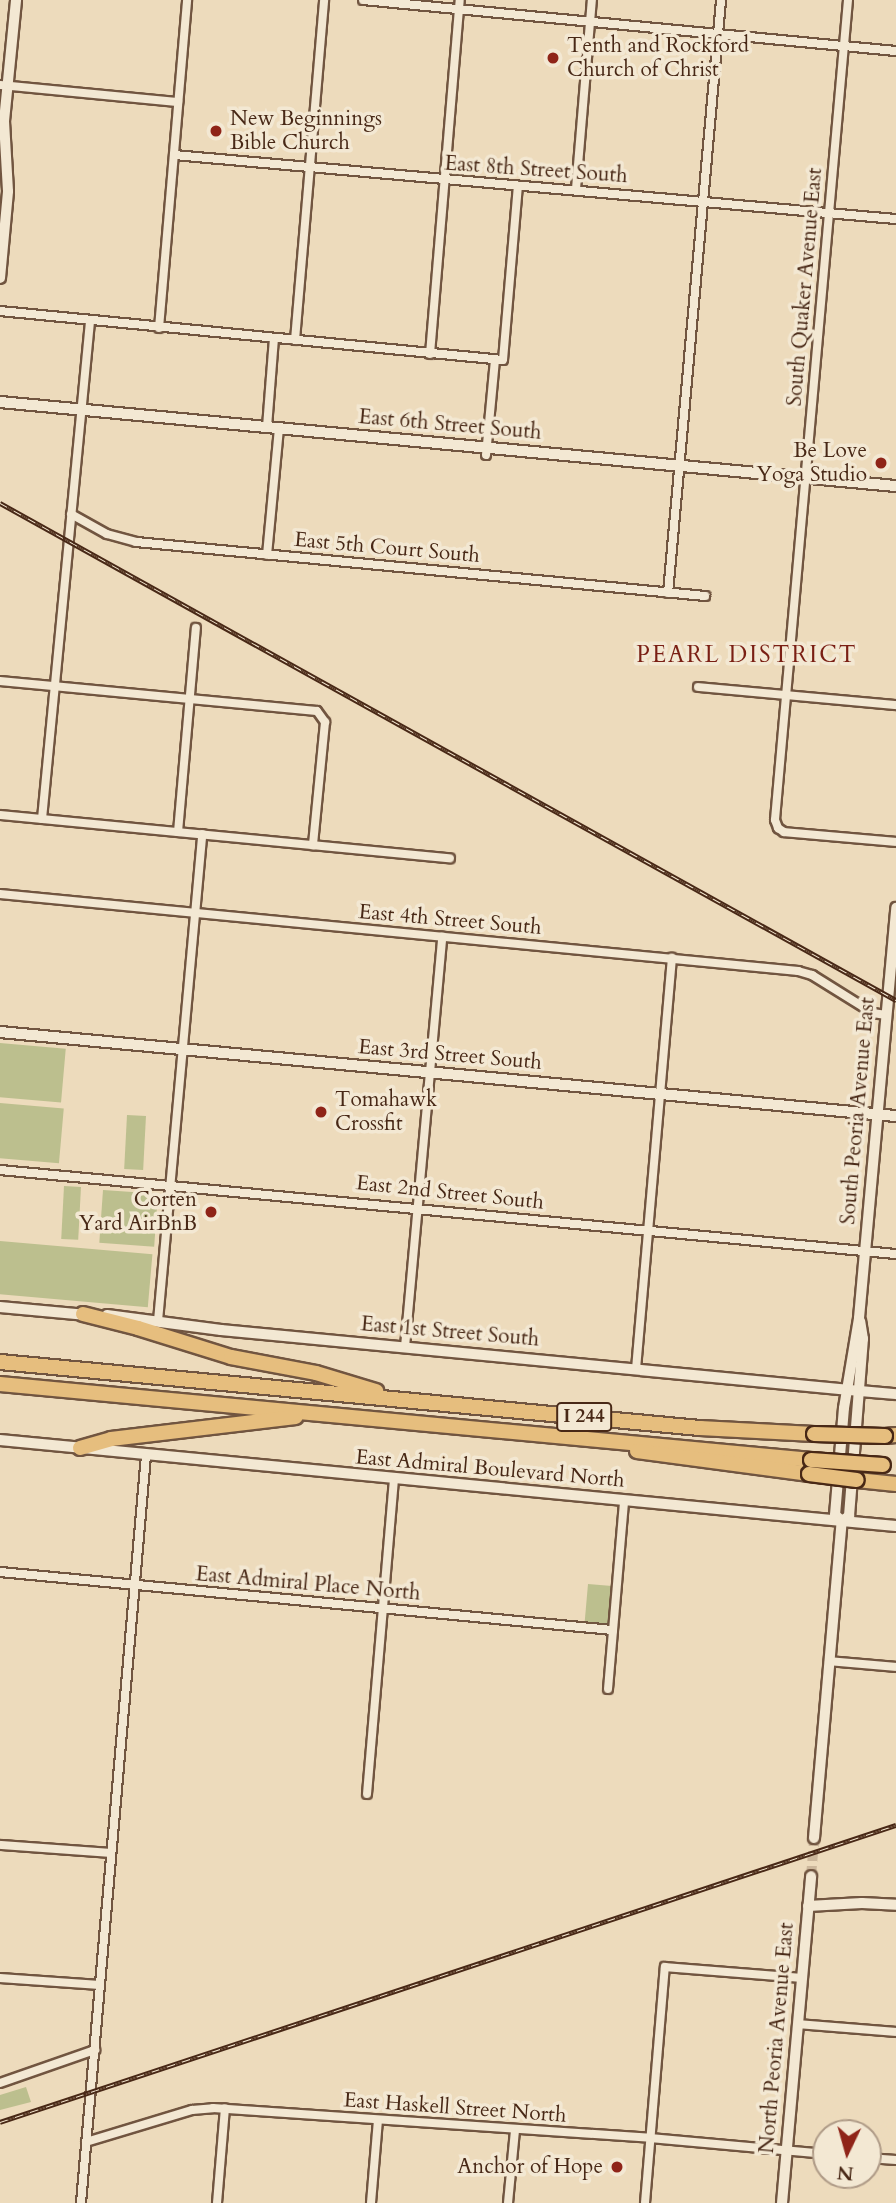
<!DOCTYPE html>
<html>
<head>
<meta charset="utf-8">
<style>
	body { margin:0 }
	#map { position:relative; width:896px; height:2203px; overflow:hidden; background:#eddbbc; font-family:Cardo,serif }
	div>[style] { position:absolute }
	[style*='--x'] { left:calc(var(--x)*1px); top:calc(var(--y)*1px); width:calc(var(--w)*1px); rotate:calc(var(--a)*1deg) }
	.green>* { inset:0; background:#bcbf8e; transform-origin:0 0 }
	.secondary-tunnel>* { height:10px; margin-top:-5px; transform-origin:0; background:repeating-linear-gradient(90deg,#ccb79b 0 10px,transparent 0 15px) }
	.roads { filter:drop-shadow(2px 0 #715540) drop-shadow(-2px 0 #715540) drop-shadow(0 2px #715540) drop-shadow(0 -2px #715540) }
	.minor>* { height:8px; margin:-4px; padding:0 4px; transform-origin:4px; border-radius:4px; background:#f3e8d3 }
	.tertiary>* { height:10px; margin:-5px; padding:0 5px; transform-origin:5px; border-radius:5px; background:#f3e8d3 }
	.secondary>* { height:10px; margin:-5px; padding:0 5px; transform-origin:5px; border-radius:5px; background:#f3e8d3 }
	.motorway>* { height:14px; margin:-7px; padding:0 7px; transform-origin:7px; border-radius:7px; background:#e6be7e }
	.rail>* { height:5px; margin-top:-2.5px; transform-origin:0; background:repeating-linear-gradient(90deg,#f3e8d3 0 8px,#482816 0 16px); box-sizing:border-box; border-block:2px solid #482816 }
	.bridges { filter:drop-shadow(2px 0 #482816) drop-shadow(-2px 0 #482816) drop-shadow(0 2px #482816) drop-shadow(0 -2px #482816) }
	.motorway-bridge>* { height:14px; margin:-7px; padding:0 7px; transform-origin:7px; border-radius:7px; background:#e6be7e }
	.dots>* { width:19px; height:19px; translate:-50% -50%; box-sizing:border-box; border:4px solid #f3e8d3; border-radius:50% }
	span { translate:-50% -50%; white-space:nowrap; text-align:center; line-height:1.15; -webkit-text-stroke:7px #f3e8d3; paint-order:stroke }
	.shield-label span { padding:2px 5px; background:#f3e8d3; border:2px solid; border-radius:5px; -webkit-text-stroke-width:0 }
	.shield-label { font-size:19px; color:#482816; font-weight:700 }
	.poi-label { font-size:21px; color:#482816 }
	.left { translate:0 -50%; text-align:left }
	.right { translate:-100% -50%; text-align:right }
	.street-label { font-size:21px; color:#482816 }
	.neighbourhood-label { font-size:23px; color:#7a1f14; letter-spacing:2px }
	.north { position:absolute; left:812px; top:2119px; width:70px; height:70px; box-sizing:border-box; background:#f3e8d3; border:2px solid #af9b87; border-radius:50%; rotate:185deg; font-size:19px; font-weight:700; line-height:28px; text-align:center; color:#482816 }
	.north::after { content:''; display:block; margin:auto; width:24px; height:32px; background:#8f2418; clip-path:polygon(50% 0,100% 100%,50% 72%,0 100%) }
</style>
</head>
<body>
<div id="map">
	<div class="green">
		<div style="left:0;top:1043px;width:66px;height:54px;rotate:5deg"></div>
		<div style="left:0;top:1103px;width:64px;height:55px;rotate:5deg"></div>
		<div style="left:127px;top:1115px;width:19px;height:54px;rotate:3deg"></div>
		<div style="left:64px;top:1186px;width:17px;height:53px;rotate:3deg"></div>
		<div style="left:103px;top:1190px;width:55px;height:53px;rotate:4deg"></div>
		<div style="left:0;top:1241px;width:153px;height:53px;rotate:5deg"></div>
		<div style="left:588px;top:1584px;width:24px;height:38px;rotate:5deg"></div>
		<div style="clip-path:polygon(26px 2087px,31px 2102px,0 2110px,0 2095px)"></div>
	</div>
	<div class="secondary-tunnel">
		<div style="--x:811;--y:1876;--w:38;--a:-85"></div>
	</div>
	<div class="roads">
		<div class="minor">
			<div style="--x:363;--y:0;--w:535;--a:5.47"></div>
			<div style="--x:848;--y:0;--w:823;--a:95.09"></div>
			<div style="--x:775;--y:820;--w:9;--a:69"></div>
			<div style="--x:778;--y:828;--w:7;--a:34"></div>
			<div style="--x:784;--y:832;--w:112;--a:5.1"></div>
			<div style="--x:0;--y:85;--w:179;--a:5.5"></div>
			<div style="--x:174;--y:155;--w:725;--a:5.07"></div>
			<div style="--x:576;--y:189;--w:190;--a:-85.2"></div>
			<div style="--x:0;--y:311;--w:505;--a:5.56"></div>
			<div style="--x:503;--y:360;--w:175;--a:-85.1"></div>
			<div style="--x:159;--y:328;--w:329;--a:-85.1"></div>
			<div style="--x:295;--y:340;--w:341;--a:-85.1"></div>
			<div style="--x:430;--y:354;--w:355;--a:-85.2"></div>
			<div style="--x:267;--y:427;--w:89;--a:-85.5"></div>
			<div style="--x:486;--y:455;--w:96;--a:-84.6"></div>
			<div style="--x:71;--y:514;--w:41;--a:29.1"></div>
			<div style="--x:107;--y:534;--w:30;--a:15"></div>
			<div style="--x:136;--y:542;--w:572;--a:5.42"></div>
			<div style="--x:267;--y:555;--w:128;--a:-84.6"></div>
			<div style="--x:668;--y:593;--w:595;--a:-84.89"></div>
			<div style="--x:0;--y:681;--w:318;--a:5.4"></div>
			<div style="--x:317;--y:711;--w:14;--a:54"></div>
			<div style="--x:325;--y:722;--w:124;--a:95.6"></div>
			<div style="--x:698;--y:687;--w:199;--a:5.2"></div>
			<div style="--x:0;--y:815;--w:452;--a:5.5"></div>
			<div style="--x:42;--y:819;--w:500;--a:-84.49"></div>
			<div style="--x:178;--y:832;--w:205;--a:-85"></div>
			<div style="--x:0;--y:894;--w:802;--a:5.51"></div>
			<div style="--x:798;--y:971;--w:15;--a:16"></div>
			<div style="--x:812;--y:975;--w:72;--a:31.9"></div>
			<div style="--x:873;--y:1013;--w:13;--a:9"></div>
			<div style="--x:0;--y:1170;--w:900;--a:5.36"></div>
			<div style="--x:158;--y:1321;--w:489;--a:-84.8"></div>
			<div style="--x:405;--y:1347;--w:412;--a:-84.8"></div>
			<div style="--x:636;--y:1369;--w:413;--a:-85"></div>
			<div style="--x:0;--y:1572;--w:616;--a:5.41"></div>
			<div style="--x:829;--y:1661;--w:67;--a:5.1"></div>
			<div style="--x:608;--y:1689;--w:189;--a:-85.1"></div>
			<div style="--x:367;--y:1794;--w:316;--a:-85.1"></div>
			<div style="--x:0;--y:1845;--w:111;--a:4.1"></div>
			<div style="--x:0;--y:1978;--w:100;--a:4"></div>
			<div style="--x:798;--y:2024;--w:98;--a:4.7"></div>
			<div style="--x:0;--y:2083;--w:101;--a:-19.2"></div>
			<div style="--x:86;--y:2142;--w:111;--a:-16.8"></div>
			<div style="--x:192;--y:2110;--w:21;--a:-5"></div>
			<div style="--x:213;--y:2108;--w:438;--a:3.9"></div>
			<div style="--x:650;--y:2138;--w:177;--a:5.2"></div>
			<div style="--x:868;--y:2158;--w:28;--a:4"></div>
			<div style="--x:81;--y:2203;--w:751;--a:-85.03"></div>
			<div style="--x:217;--y:2203;--w:95;--a:-85.2"></div>
			<div style="--x:371;--y:2203;--w:83;--a:-85.2"></div>
			<div style="--x:508;--y:2203;--w:73;--a:-84.5"></div>
			<div style="--x:645;--y:2203;--w:237;--a:-85.2"></div>
			<div style="--x:665;--y:1967;--w:137;--a:4.6"></div>
		</div>
		<div class="tertiary">
			<div style="--x:0;--y:402;--w:900;--a:5.36"></div>
			<div style="--x:0;--y:1032;--w:900;--a:5.36"></div>
			<div style="--x:860;--y:1391;--w:36;--a:5"></div>
			<div style="--x:842;--y:1521;--w:54;--a:5.3"></div>
			<div style="--x:808;--y:1906;--w:54;--a:-3.2"></div>
			<div style="--x:862;--y:1903;--w:34;--a:3"></div>
		</div>
		<div class="secondary">
			<div style="--x:0;--y:278;--w:87;--a:-84.7"></div>
			<div style="--x:8;--y:191;--w:70;--a:-93.3"></div>
			<div style="--x:4;--y:121;--w:122;--a:-84.3"></div>
			<div style="--x:0;--y:1307;--w:87;--a:5.3"></div>
			<div style="--x:107;--y:1315;--w:115;--a:7.5"></div>
			<div style="--x:221;--y:1330;--w:642;--a:5.45"></div>
			<div style="--x:0;--y:1440;--w:846;--a:5.49"></div>
			<div style="--x:842;--y:1521;--w:9;--a:-139"></div>
			<div style="--x:835;--y:1515;--w:107;--a:-85.2"></div>
			<div style="--x:844;--y:1408;--w:91;--a:-80.5"></div>
			<div style="--x:859;--y:1318;--w:412;--a:-84.8"></div>
			<div style="--x:842;--y:1521;--w:9;--a:-36"></div>
			<div style="--x:849;--y:1516;--w:178;--a:-85.5"></div>
			<div style="--x:863;--y:1339;--w:18;--a:-99"></div>
			<div style="--x:814;--y:1838;--w:318;--a:-85"></div>
			<div style="--x:782;--y:2203;--w:328;--a:-84.9"></div>
		</div>
		<div class="motorway">
			<div style="--x:83;--y:1314;--w:57;--a:14.3"></div>
			<div style="--x:138;--y:1328;--w:97;--a:17.3"></div>
			<div style="--x:231;--y:1357;--w:86;--a:10.7"></div>
			<div style="--x:316;--y:1373;--w:63;--a:16.7"></div>
			<div style="--x:0;--y:1362;--w:703;--a:5.39"></div>
			<div style="--x:700;--y:1428;--w:114;--a:3"></div>
			<div style="--x:0;--y:1384;--w:815;--a:5.35"></div>
			<div style="--x:885;--y:1436;--w:11;--a:-5"></div>
			<div style="--x:80;--y:1448;--w:32;--a:-16"></div>
			<div style="--x:111;--y:1439;--w:186;--a:-6.8"></div>
			<div style="--x:637;--y:1451;--w:174;--a:7.6"></div>
			<div style="--x:857;--y:1480;--w:39;--a:6"></div>
		</div>
	</div>
	<div class="rail">
		<div style="--x:0;--y:503;--w:1025;--a:29.02"></div>
		<div style="--x:0;--y:2122;--w:944;--a:-18.34"></div>
	</div>
	<div class="bridges">
		<div class="motorway-bridge">
			<div style="--x:814;--y:1434;--w:71;--a:1.6"></div>
			<div style="--x:811;--y:1460;--w:72;--a:4"></div>
			<div style="--x:809;--y:1474;--w:48;--a:7.1"></div>
		</div>
	</div>
	<div class="dots">
		<div style="left:553px;top:58px;background:#8f2418"></div>
		<div style="left:216px;top:131px;background:#8f2418"></div>
		<div style="left:881px;top:463px;background:#8f2418"></div>
		<div style="left:321px;top:1112px;background:#8f2418"></div>
		<div style="left:211px;top:1212px;background:#8f2418"></div>
		<div style="left:617px;top:2167px;background:#8f2418"></div>
	</div>
	<div class="shield-label">
		<span style="left:584px;top:1417px">I 244</span>
	</div>
	<div class="poi-label">
		<span class="left" style="left:567px;top:58px">Tenth and Rockford<br>Church of Christ</span>
		<span class="left" style="left:230px;top:131px">New Beginnings<br>Bible Church</span>
		<span class="right" style="left:867px;top:463px">Be Love<br>Yoga Studio</span>
		<span class="left" style="left:335px;top:1112px">Tomahawk<br>Crossfit</span>
		<span class="right" style="left:197px;top:1212px">Corten<br>Yard AirBnB</span>
		<span class="right" style="left:603px;top:2167px">Anchor of Hope</span>
	</div>
	<div class="street-label">
		<span style="left:536px;top:170px;rotate:4deg">East 8th Street South</span>
		<span style="left:805px;top:287px;rotate:-85deg">South Quaker Avenue East</span>
		<span style="left:450px;top:425px;rotate:5deg">East 6th Street South</span>
		<span style="left:387px;top:548px;rotate:5deg">East 5th Court South</span>
		<span style="left:450px;top:920px;rotate:5deg">East 4th Street South</span>
		<span style="left:450px;top:1055px;rotate:5deg">East 3rd Street South</span>
		<span style="left:858px;top:1111px;rotate:-85deg">South Peoria Avenue East</span>
		<span style="left:450px;top:1193px;rotate:6deg">East 2nd Street South</span>
		<span style="left:450px;top:1332px;rotate:5deg">East 1st Street South</span>
		<span style="left:490px;top:1469px;rotate:5deg">East Admiral Boulevard North</span>
		<span style="left:308px;top:1584px;rotate:5deg">East Admiral Place North</span>
		<span style="left:777px;top:2038px;rotate:-85deg">North Peoria Avenue East</span>
		<span style="left:455px;top:2108px;rotate:4deg">East Haskell Street North</span>
	</div>
	<div class="neighbourhood-label">
		<span style="left:747px;top:655px">PEARL DISTRICT</span>
	</div>
	<div class="north">N</div>
</div>
</body>
</html>
